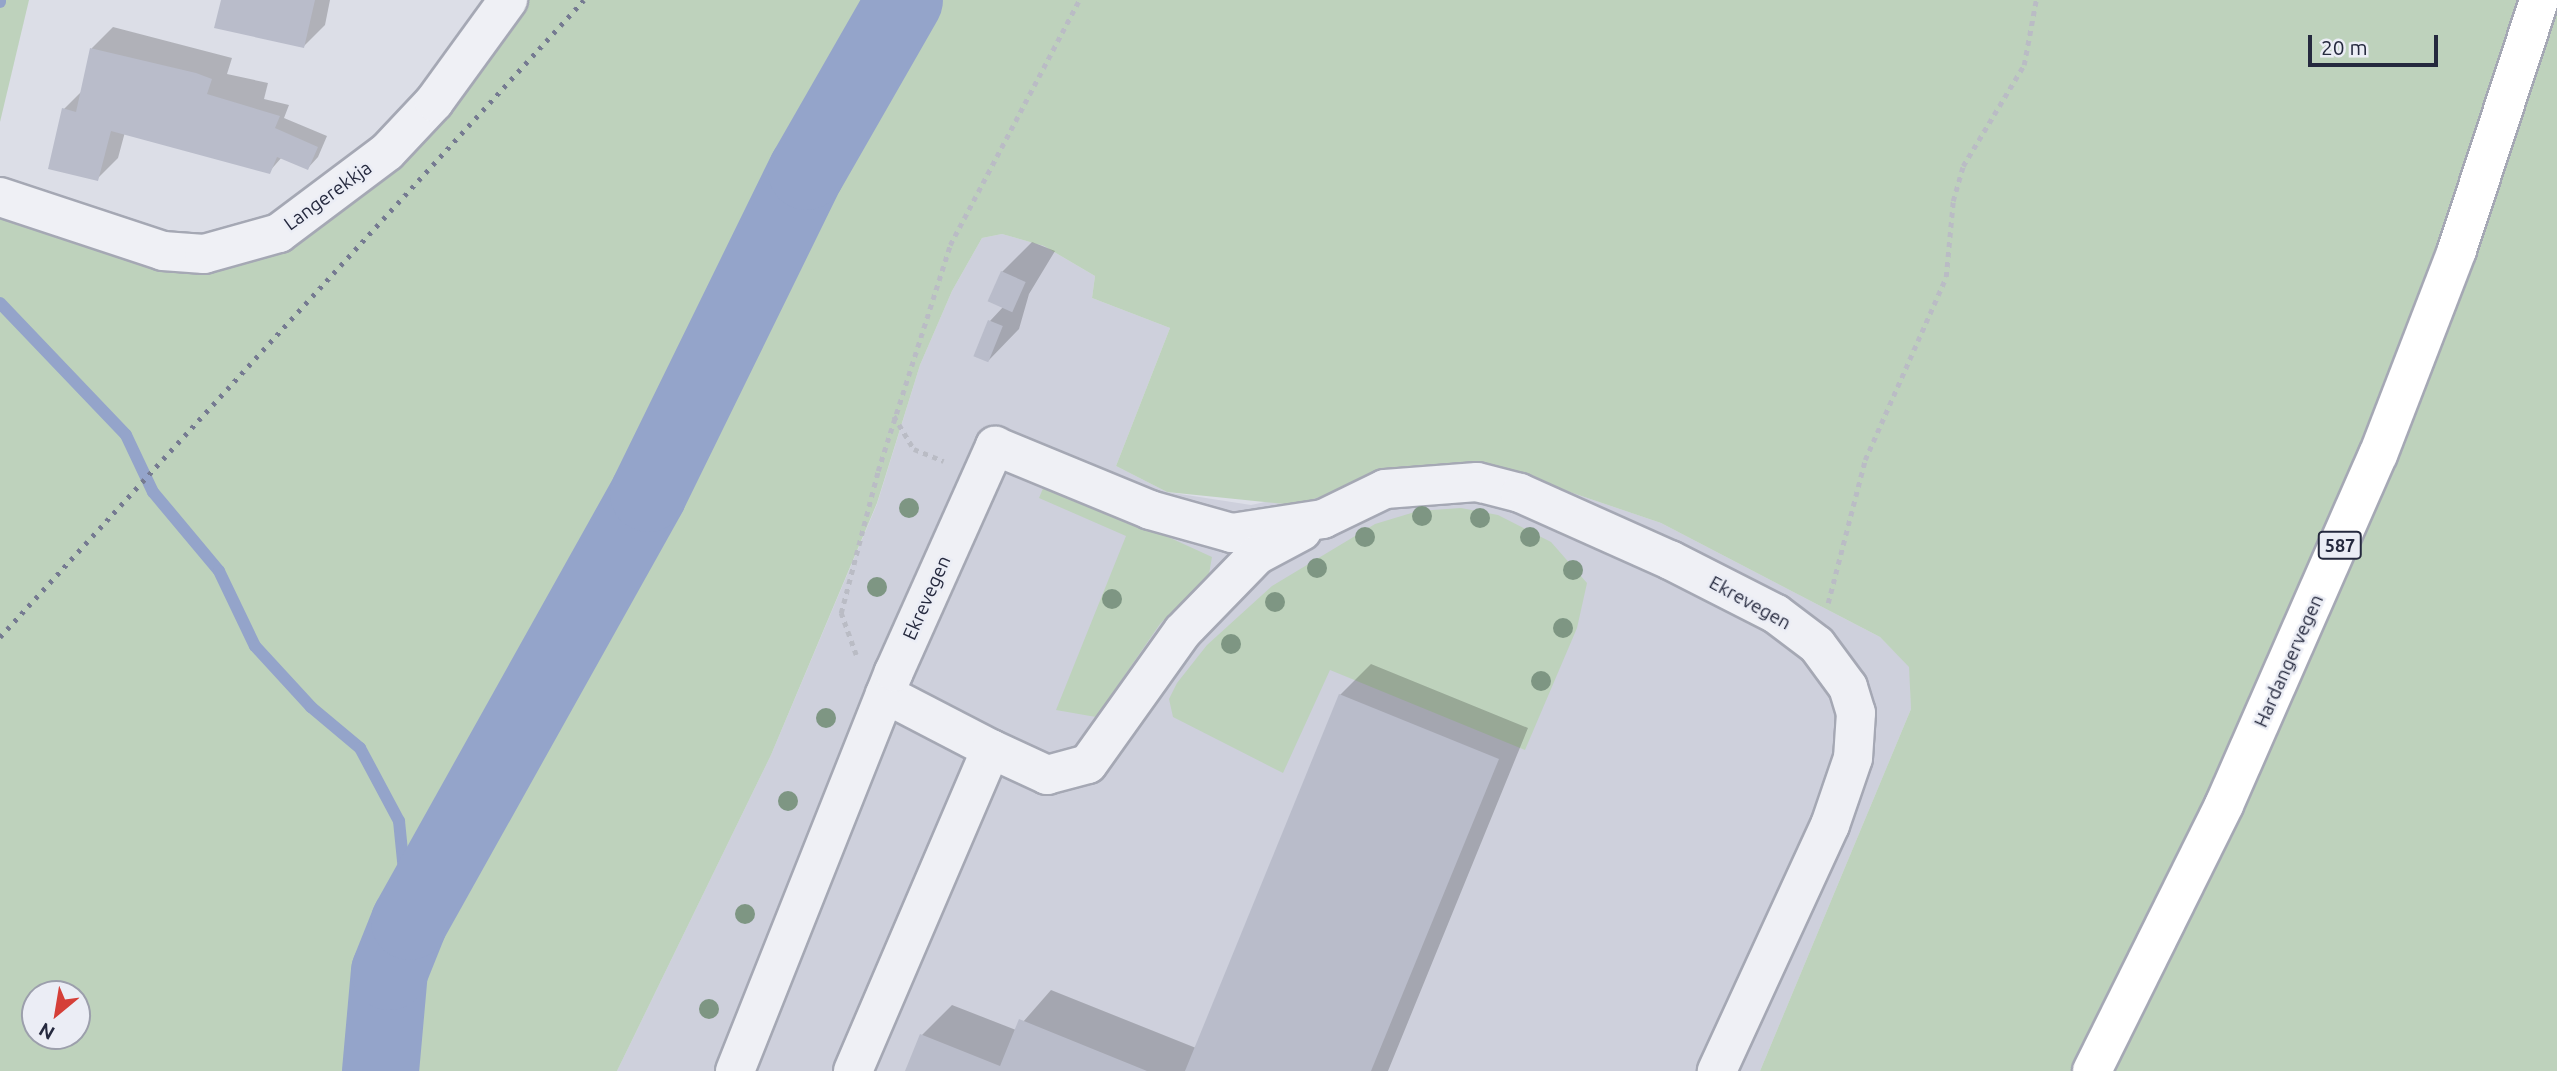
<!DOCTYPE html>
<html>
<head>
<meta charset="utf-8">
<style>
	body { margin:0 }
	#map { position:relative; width:2557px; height:1071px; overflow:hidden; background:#dcdee7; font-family:Ubuntu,sans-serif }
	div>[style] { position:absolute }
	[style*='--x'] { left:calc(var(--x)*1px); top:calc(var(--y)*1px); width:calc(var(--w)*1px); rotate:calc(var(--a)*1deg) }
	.built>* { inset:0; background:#ced0dc }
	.green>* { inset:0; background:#bed2bc }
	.shadow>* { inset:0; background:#0003 }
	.stream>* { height:12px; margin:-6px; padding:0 6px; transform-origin:6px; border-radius:6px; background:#94a4ca }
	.river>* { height:77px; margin:-38.5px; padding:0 38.5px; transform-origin:38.5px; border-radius:38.5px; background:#94a4ca }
	.building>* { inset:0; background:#b9bcca; transform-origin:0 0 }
	.path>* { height:4.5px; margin-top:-2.25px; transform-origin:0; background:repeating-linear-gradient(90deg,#babcc5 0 5px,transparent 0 10px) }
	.roads { filter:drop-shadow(2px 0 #a5a8b4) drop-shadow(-2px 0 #a5a8b4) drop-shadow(0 2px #a5a8b4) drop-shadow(0 -2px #a5a8b4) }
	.minor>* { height:38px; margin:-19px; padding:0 19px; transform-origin:19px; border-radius:19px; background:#eff0f5 }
	.major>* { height:38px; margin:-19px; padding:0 19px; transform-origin:19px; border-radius:19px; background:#fff }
	.rail>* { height:5px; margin-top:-2.5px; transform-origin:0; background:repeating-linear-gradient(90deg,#757a91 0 3.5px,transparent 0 10.5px) }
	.trees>* { width:20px; height:20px; margin:-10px; border-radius:50%; background:#7e9683 }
	span { translate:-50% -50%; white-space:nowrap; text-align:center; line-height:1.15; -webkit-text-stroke:5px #ebedf5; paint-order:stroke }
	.shield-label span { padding:2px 5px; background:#ebedf5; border:2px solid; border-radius:5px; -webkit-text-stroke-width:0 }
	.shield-label { font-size:18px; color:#25293e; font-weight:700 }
	.street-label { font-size:19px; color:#25293e }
	.north { position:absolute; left:21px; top:980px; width:70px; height:70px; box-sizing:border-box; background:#ebedf5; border:2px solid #9c9fac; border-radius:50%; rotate:210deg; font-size:19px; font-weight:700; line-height:28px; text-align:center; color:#25293e }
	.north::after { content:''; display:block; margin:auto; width:24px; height:32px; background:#d53f38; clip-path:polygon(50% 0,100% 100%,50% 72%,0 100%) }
	.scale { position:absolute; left:2308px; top:35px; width:130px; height:32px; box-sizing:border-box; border:4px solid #25293e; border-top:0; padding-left:9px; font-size:21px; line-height:24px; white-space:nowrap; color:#25293e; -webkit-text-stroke:5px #ebedf5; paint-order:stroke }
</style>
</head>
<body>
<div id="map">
	<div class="built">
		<div style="clip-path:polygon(1002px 234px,1044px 246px,1095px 276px,1092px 298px,1170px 328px,1116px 466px,1167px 492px,1251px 505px,1397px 473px,1487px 464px,1661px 523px,1880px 637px,1910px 667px,1911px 709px,1760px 1071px,617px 1071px,771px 755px,877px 504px,920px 365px,952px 291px,982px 238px)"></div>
	</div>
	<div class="green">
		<div style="clip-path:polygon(0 0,29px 0,0 122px)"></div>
		<div style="clip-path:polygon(evenodd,508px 0,2557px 0,2557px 1071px,1760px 1071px,1911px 709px,1909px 667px,1880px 637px,1661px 523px,1487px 464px,1397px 473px,1294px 505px,1167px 492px,1116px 466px,1170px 328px,1092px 298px,1095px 276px,1044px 246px,1002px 234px,982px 238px,952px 291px,920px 365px,877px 503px,771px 755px,617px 1071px,0 1071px,0 197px,163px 251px,324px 203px,508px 0,35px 994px,77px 994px,77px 1036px,35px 1036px,35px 994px)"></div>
		<div style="clip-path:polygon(1046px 481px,1212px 557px,1209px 574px,1160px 624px,1096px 717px,1056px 710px,1126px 536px,1039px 498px)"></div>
		<div style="clip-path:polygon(1461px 508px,1498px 515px,1551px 542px,1587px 583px,1577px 628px,1525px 750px,1330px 670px,1283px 773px,1173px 717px,1169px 699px,1177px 683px,1207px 645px,1272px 586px,1375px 524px,1418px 511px)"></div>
	</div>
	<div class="shadow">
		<div style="clip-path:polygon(223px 0,330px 0,325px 25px,304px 46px)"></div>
		<div style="clip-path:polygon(113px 27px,232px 58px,227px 74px,268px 83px,264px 99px,289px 105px,284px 118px,327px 136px,318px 157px,308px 168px,282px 157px,269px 172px,125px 132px,118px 158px,97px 179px,64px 109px,82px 91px,92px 48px)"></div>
		<div style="clip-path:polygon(1032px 242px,1055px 251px,1029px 294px,1019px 329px,989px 360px,990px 321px,1004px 306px,1002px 272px)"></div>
		<div style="clip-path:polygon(1371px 664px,1528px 728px,1388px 1071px,907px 1071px,922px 1035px,952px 1005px,1016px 1030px,1051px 990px,1196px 1048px,1340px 695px)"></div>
	</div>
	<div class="stream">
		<div style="--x:0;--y:2;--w:2;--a:-90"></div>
		<div style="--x:0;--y:303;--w:182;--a:46.3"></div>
		<div style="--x:126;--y:435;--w:63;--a:64.7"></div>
		<div style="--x:153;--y:492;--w:103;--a:50.1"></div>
		<div style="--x:219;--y:571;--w:83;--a:64.4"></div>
		<div style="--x:255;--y:646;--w:83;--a:47.4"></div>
		<div style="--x:311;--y:707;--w:64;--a:39.9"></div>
		<div style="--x:360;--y:748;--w:83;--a:61.9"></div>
		<div style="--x:399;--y:821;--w:100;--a:84.3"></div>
	</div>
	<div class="river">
		<div style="--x:380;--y:1071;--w:100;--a:-84.9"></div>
		<div style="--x:389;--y:971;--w:54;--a:-68.2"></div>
		<div style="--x:409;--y:921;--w:490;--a:-60.8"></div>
		<div style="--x:648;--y:493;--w:359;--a:-63.9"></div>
		<div style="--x:806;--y:171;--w:197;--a:-60.2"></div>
	</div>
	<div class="building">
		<div style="clip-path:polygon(221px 0,315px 0,304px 48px,214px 28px)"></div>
		<div style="clip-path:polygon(90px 48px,196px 73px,212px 79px,207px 94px,280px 116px,275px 128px,318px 147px,308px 170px,277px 157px,270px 174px,111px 131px,98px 181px,48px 169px,62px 108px,76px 112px)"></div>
		<div style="left:1001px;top:271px;width:27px;height:33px;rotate:24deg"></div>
		<div style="left:988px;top:320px;width:16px;height:39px;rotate:22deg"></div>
		<div style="clip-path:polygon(1339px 694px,1499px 759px,1371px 1071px,1185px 1071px)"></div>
		<div style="clip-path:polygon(1019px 1019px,1147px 1071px,905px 1071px,920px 1034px,1000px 1066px)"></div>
	</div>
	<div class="path">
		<div style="--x:894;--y:416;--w:39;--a:59"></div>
		<div style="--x:914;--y:449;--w:32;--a:22"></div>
		<div style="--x:1828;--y:603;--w:148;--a:-75.5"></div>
		<div style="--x:1865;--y:460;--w:200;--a:-66.1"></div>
		<div style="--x:1946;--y:277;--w:76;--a:-84.7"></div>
		<div style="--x:1953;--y:201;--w:36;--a:-74"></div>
		<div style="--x:1963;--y:166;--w:118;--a:-58.9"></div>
		<div style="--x:2024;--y:65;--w:66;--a:-79.5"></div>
		<div style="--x:856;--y:655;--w:45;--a:-109.7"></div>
		<div style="--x:841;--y:613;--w:147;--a:-75.4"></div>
		<div style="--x:878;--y:471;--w:237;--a:-72.3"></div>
		<div style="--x:950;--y:245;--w:277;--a:-62.2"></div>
	</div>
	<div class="roads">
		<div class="minor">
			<div style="--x:0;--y:197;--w:172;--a:18.3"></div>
			<div style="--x:163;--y:251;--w:41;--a:4.2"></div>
			<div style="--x:204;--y:254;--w:78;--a:-15.6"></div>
			<div style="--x:279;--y:233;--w:135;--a:-36.9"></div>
			<div style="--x:387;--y:152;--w:69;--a:-46.8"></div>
			<div style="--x:434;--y:102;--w:126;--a:-54"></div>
			<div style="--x:885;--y:694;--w:119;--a:27.4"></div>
			<div style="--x:735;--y:1071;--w:430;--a:-68.3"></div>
			<div style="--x:894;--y:672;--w:248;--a:-65.9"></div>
			<div style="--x:995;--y:446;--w:168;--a:22.4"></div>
			<div style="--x:1150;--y:510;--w:85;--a:15.7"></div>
			<div style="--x:1232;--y:533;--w:92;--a:-8.7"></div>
			<div style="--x:1323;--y:519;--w:69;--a:-25.8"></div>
			<div style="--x:1385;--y:489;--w:92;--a:-4.4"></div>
			<div style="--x:1477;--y:482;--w:44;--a:14.3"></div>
			<div style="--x:1520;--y:493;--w:164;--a:24.1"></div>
			<div style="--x:1670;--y:560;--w:119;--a:27"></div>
			<div style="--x:1776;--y:614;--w:51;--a:37.1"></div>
			<div style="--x:1817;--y:645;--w:52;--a:53.6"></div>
			<div style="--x:1848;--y:687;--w:27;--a:73"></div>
			<div style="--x:1856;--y:713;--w:45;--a:93.8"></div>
			<div style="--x:1853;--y:758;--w:71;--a:108.9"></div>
			<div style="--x:1830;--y:825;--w:271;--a:114.7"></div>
			<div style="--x:853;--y:1071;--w:350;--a:-66.8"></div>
			<div style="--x:991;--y:749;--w:62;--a:24.9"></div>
			<div style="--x:1047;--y:775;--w:42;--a:-15"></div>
			<div style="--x:1088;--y:764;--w:163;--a:-54.5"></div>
			<div style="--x:1183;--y:631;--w:106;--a:-45.8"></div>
			<div style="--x:1257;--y:555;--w:51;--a:-28.1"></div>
		</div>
		<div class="major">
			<div style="--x:2092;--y:1071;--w:297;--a:-63.6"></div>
			<div style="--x:2224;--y:805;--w:382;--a:-66.3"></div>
			<div style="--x:2378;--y:455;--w:220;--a:-68.9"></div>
			<div style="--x:2457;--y:250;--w:263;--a:-71.8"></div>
		</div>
	</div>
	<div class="rail">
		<div style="--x:0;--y:637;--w:864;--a:-47.49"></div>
	</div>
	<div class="trees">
		<div style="left:909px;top:508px"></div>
		<div style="left:1422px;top:516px"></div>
		<div style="left:1480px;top:518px"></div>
		<div style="left:1365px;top:537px"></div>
		<div style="left:1530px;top:537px"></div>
		<div style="left:1317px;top:568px"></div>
		<div style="left:1573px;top:570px"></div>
		<div style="left:877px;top:587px"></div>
		<div style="left:1112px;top:599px"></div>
		<div style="left:1275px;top:602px"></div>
		<div style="left:1563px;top:628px"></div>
		<div style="left:1231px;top:644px"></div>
		<div style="left:1541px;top:681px"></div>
		<div style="left:826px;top:718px"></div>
		<div style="left:788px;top:801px"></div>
		<div style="left:745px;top:914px"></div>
		<div style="left:709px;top:1009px"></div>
	</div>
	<div class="shield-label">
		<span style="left:2340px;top:545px">587</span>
	</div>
	<div class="street-label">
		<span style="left:328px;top:196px;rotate:-36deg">Langerekkja</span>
		<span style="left:927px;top:598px;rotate:-66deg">Ekrevegen</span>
		<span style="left:1750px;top:603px;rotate:29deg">Ekrevegen</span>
		<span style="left:2289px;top:661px;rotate:-66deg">Hardangervegen</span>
	</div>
	<div class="north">N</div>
	<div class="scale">20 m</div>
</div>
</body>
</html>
